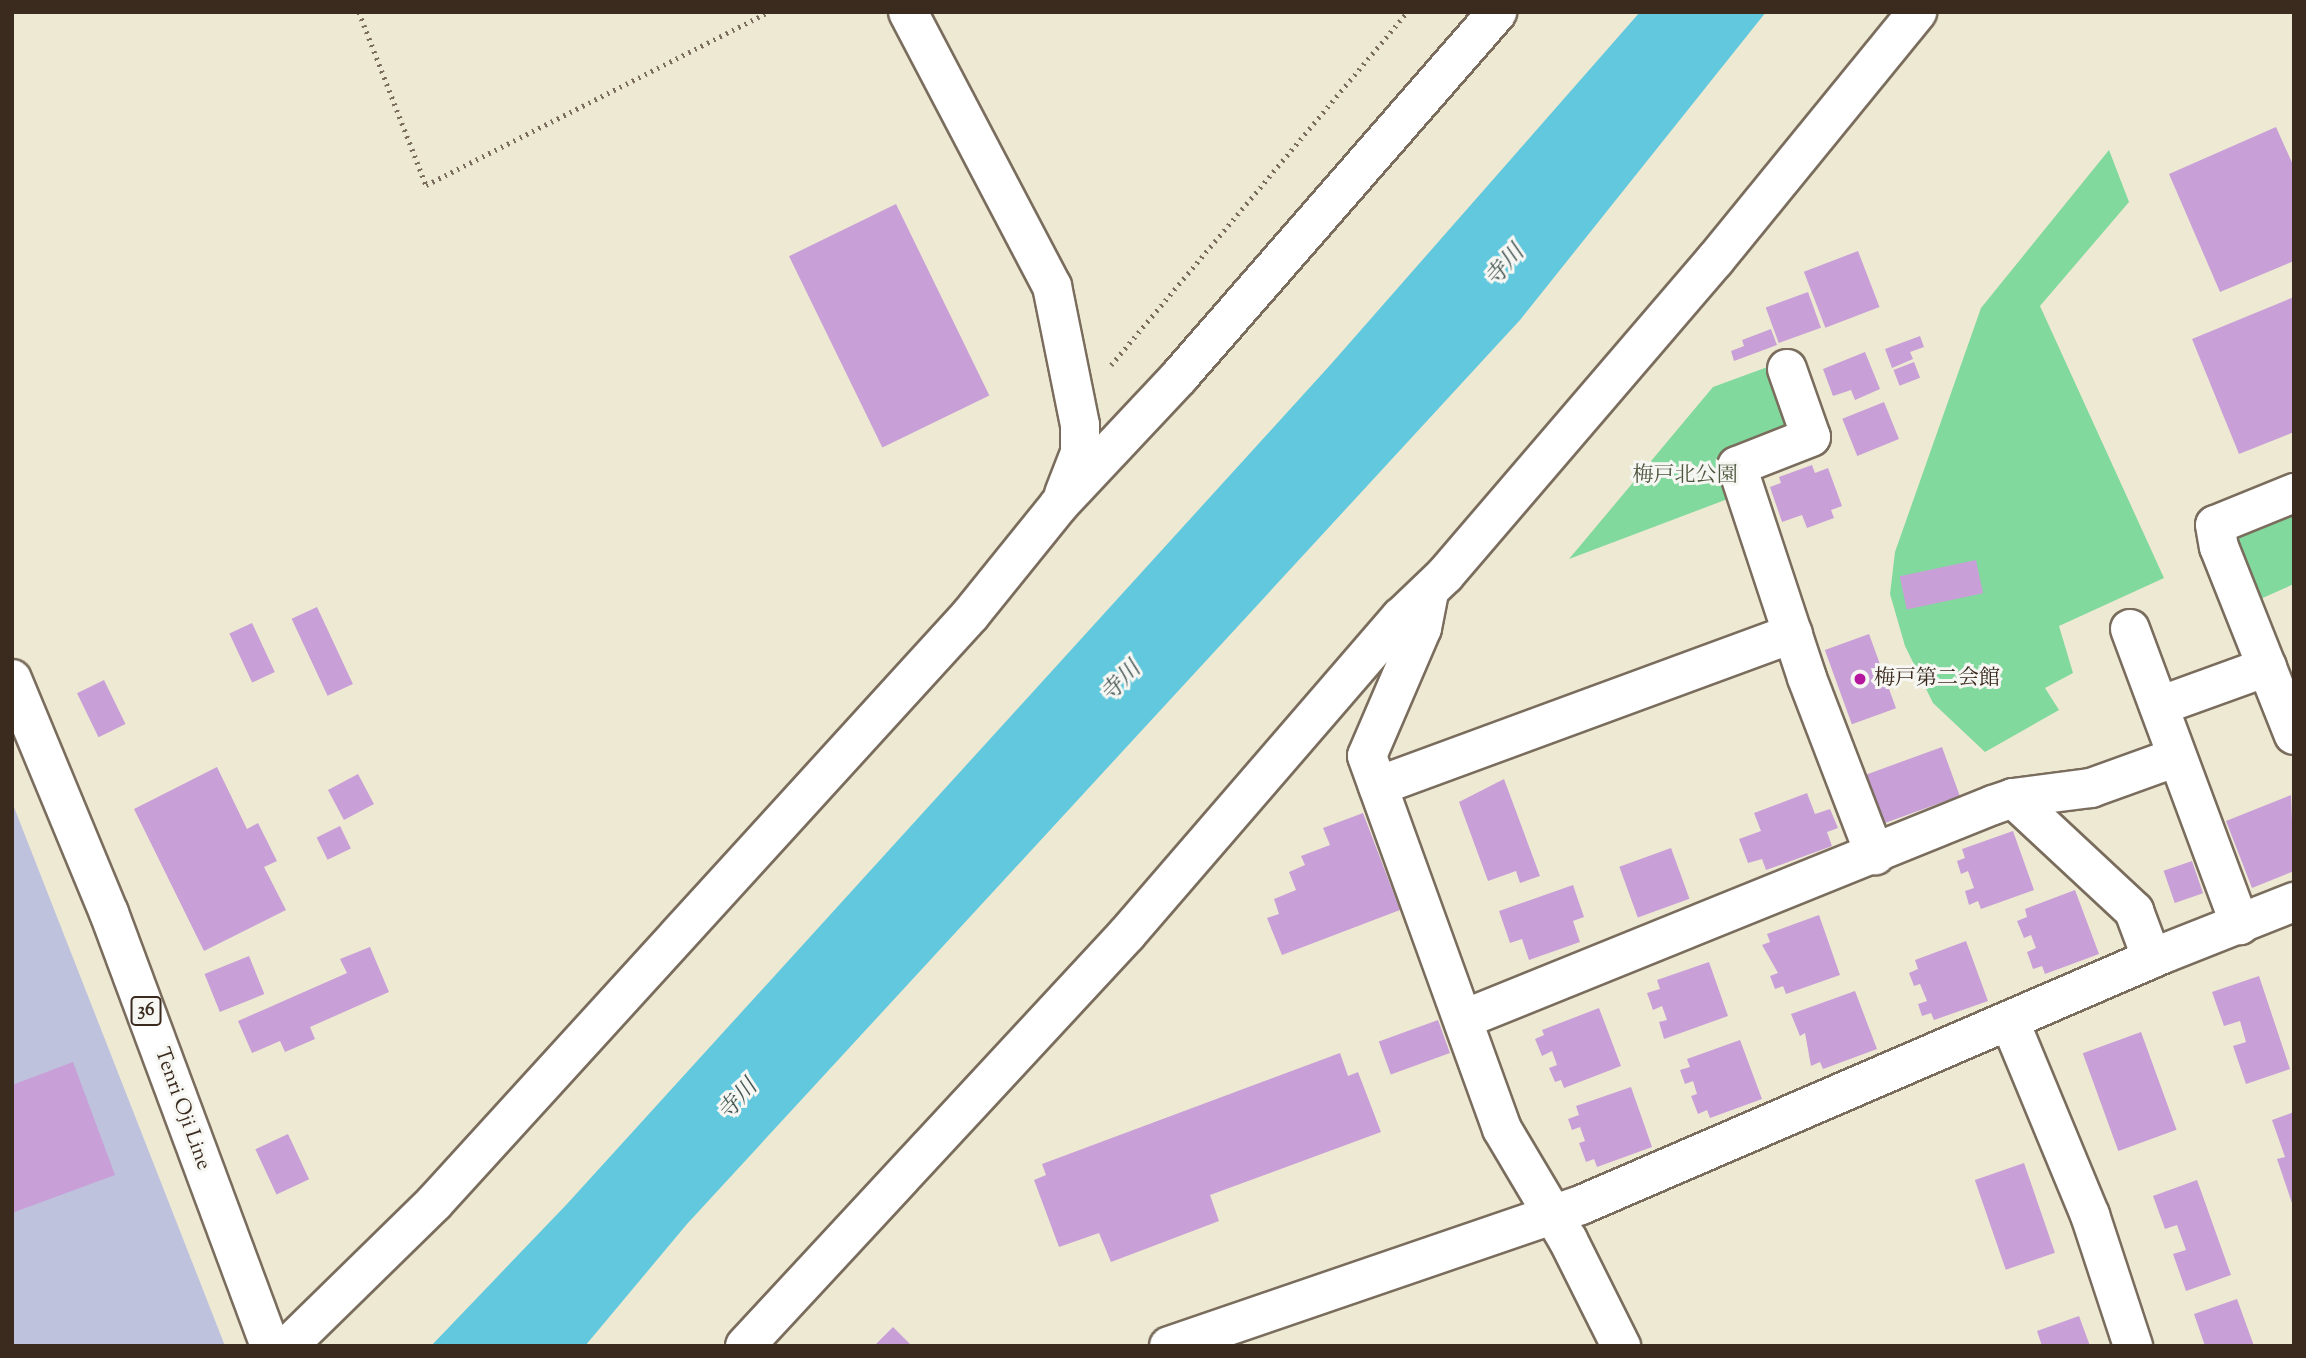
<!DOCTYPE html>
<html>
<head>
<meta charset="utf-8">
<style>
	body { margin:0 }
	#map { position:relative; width:2306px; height:1358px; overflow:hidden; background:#eee9d3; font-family:"Sorts Mill Goudy","Noto Serif JP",serif }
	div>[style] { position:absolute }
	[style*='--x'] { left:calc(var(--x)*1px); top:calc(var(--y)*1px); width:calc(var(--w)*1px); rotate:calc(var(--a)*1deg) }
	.industrial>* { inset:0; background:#bec2dd }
	.green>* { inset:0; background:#82d99d }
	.water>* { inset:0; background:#61c8dd }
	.building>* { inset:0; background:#c8a0d7; transform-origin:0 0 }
	.path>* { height:4.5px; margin-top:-2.25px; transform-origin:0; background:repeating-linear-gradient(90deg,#7a6d5d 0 2px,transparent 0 7px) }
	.roads { filter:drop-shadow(2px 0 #7a6d5d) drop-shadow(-2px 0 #7a6d5d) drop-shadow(0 2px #7a6d5d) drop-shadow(0 -2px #7a6d5d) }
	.minor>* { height:38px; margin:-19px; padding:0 19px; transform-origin:19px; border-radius:19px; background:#fff }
	.primary>* { height:38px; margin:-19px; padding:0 19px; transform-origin:19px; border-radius:19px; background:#fff }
	.dots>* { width:19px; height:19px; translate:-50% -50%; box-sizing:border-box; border:4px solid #f6f6f2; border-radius:50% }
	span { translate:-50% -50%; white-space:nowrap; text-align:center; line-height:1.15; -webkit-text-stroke:6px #f6f6f2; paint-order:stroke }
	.shield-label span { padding:2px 5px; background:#f6f6f2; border:2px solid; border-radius:5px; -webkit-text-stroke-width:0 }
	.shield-label { font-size:19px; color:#3b2a1e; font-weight:700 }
	.park-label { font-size:21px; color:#4d563e }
	.poi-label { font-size:21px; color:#3b2a1e }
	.left { translate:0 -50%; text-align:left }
	.street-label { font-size:21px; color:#3b2a1e }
	.water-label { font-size:23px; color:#465957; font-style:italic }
	.frame { position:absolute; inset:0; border:14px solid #3b2a1e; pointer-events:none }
</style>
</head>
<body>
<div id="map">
	<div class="industrial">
		<div style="clip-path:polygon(12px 802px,225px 1346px,12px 1346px)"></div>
	</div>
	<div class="green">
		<div style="clip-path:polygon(2109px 150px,2129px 202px,2040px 306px,2164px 578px,2059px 626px,2073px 673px,2045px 688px,2059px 710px,1985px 752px,1933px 703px,1905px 646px,1890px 594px,1895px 552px,1981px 308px)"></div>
		<div style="clip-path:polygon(1773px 365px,1789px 415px,1781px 435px,1719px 458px,1733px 497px,1569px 559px,1713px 387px)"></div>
		<div style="clip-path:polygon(2294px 506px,2294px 584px,2258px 600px,2234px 547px,2239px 529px)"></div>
	</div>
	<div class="water">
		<div style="clip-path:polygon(1640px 12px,1766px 12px,1520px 320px,687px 1224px,585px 1346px,431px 1346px,567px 1204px,1332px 363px)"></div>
	</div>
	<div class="building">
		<div style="clip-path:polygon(2276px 127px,2294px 167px,2294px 261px,2220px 292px,2169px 174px)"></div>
		<div style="left:896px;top:204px;width:213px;height:119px;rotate:64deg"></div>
		<div style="left:1858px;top:251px;width:60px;height:58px;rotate:69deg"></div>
		<div style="left:1808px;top:292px;width:38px;height:45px;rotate:70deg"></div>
		<div style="clip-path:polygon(2294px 297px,2294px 432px,2239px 454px,2192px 339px)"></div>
		<div style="clip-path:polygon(1771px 329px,1777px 345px,1734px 361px,1731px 351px,1744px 346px,1742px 340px)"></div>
		<div style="clip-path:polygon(1920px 336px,1924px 347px,1910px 352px,1913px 359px,1892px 368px,1885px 349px)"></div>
		<div style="clip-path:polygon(1865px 352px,1880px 389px,1855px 400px,1851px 390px,1833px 396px,1823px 369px)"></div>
		<div style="left:1914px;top:362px;width:17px;height:22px;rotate:69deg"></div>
		<div style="left:1884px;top:402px;width:40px;height:45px;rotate:68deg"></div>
		<div style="clip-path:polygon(1812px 465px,1815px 473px,1828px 468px,1842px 506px,1831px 510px,1834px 518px,1807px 528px,1802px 515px,1782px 522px,1770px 487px,1781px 483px,1779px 477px)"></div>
		<div style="left:1976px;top:560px;width:34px;height:78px;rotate:78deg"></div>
		<div style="left:317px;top:607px;width:85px;height:28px;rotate:65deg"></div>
		<div style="left:252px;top:623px;width:54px;height:25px;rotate:65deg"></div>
		<div style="left:1869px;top:634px;width:79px;height:47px;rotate:70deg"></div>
		<div style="left:104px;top:680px;width:49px;height:30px;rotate:64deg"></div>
		<div style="left:1942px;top:747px;width:52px;height:81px;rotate:70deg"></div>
		<div style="clip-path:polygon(217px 767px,247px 829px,258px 823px,277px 861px,264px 867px,286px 910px,204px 951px,134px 809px)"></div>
		<div style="left:358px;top:774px;width:34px;height:34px;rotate:62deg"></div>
		<div style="clip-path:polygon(1504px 779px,1540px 876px,1520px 883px,1516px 871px,1488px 881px,1459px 802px)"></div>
		<div style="clip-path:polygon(1807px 793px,1815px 814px,1830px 809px,1838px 828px,1827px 832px,1832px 846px,1766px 870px,1762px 859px,1748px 863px,1739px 839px,1761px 831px,1754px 813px)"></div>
		<div style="clip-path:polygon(2291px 795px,2294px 871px,2252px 888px,2226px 821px)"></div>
		<div style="clip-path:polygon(1363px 813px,1400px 910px,1282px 955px,1267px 918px,1279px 914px,1274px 899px,1296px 890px,1289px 872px,1305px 865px,1301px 856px,1330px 845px,1323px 828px)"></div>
		<div style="left:340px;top:826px;width:25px;height:26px;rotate:64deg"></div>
		<div style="clip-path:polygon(2013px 831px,2034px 890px,1981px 909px,1978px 901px,1969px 905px,1965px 891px,1974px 888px,1968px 871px,1961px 874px,1957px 861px,1965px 858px,1962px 849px)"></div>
		<div style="left:1671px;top:848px;width:54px;height:55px;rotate:70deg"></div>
		<div style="left:2192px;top:861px;width:34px;height:30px;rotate:71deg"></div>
		<div style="clip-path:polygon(1573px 885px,1584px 917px,1573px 921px,1580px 942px,1529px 960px,1522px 939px,1510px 943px,1499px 911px)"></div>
		<div style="clip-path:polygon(2075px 890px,2099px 954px,2045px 974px,2042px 966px,2033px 969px,2027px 952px,2036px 948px,2031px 935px,2024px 938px,2017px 921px,2027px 917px,2025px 909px)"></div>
		<div style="clip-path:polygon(1819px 915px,1840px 975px,1786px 994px,1783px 986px,1775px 989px,1770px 976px,1778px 973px,1762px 945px,1770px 942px,1767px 934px)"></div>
		<div style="clip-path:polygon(1966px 941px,1988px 1001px,1934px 1020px,1931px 1013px,1922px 1016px,1918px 1004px,1927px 1001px,1920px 984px,1914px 986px,1909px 973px,1918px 969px,1915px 960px)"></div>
		<div style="clip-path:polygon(370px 947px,389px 992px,310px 1027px,315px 1039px,285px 1052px,280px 1041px,252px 1053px,238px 1021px,347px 973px,340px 959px)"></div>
		<div style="left:249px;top:956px;width:41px;height:48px;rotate:68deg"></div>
		<div style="clip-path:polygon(1709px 962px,1728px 1016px,1664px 1039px,1659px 1022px,1667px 1020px,1662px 1006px,1653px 1010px,1647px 993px,1660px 989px,1657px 980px)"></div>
		<div style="clip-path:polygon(2259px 976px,2290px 1069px,2246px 1084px,2233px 1046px,2246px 1042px,2240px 1021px,2224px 1026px,2212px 992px)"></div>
		<div style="clip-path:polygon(1855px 991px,1877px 1049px,1823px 1069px,1820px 1062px,1811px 1066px,1805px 1033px,1800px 1036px,1791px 1014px)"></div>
		<div style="clip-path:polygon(1599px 1008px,1621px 1066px,1564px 1088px,1561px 1080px,1555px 1082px,1549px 1068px,1557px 1065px,1552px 1051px,1542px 1056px,1535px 1039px,1544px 1035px,1542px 1030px)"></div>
		<div style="left:1438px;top:1020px;width:35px;height:63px;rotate:70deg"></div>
		<div style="left:2141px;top:1032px;width:104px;height:62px;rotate:70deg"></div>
		<div style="clip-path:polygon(1740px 1040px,1762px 1099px,1710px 1118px,1707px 1110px,1698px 1114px,1691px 1096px,1697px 1094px,1693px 1081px,1685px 1084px,1680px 1070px,1690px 1067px,1687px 1059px)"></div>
		<div style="clip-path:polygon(1340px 1053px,1348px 1076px,1358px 1072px,1381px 1132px,1210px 1195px,1219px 1221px,1111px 1262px,1099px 1233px,1059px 1247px,1034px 1180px,1046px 1175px,1042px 1164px)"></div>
		<div style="clip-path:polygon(73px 1062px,115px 1175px,12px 1213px,12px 1085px)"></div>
		<div style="clip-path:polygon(1631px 1087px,1652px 1147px,1597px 1167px,1594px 1159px,1586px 1162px,1579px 1143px,1585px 1141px,1580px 1127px,1572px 1130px,1568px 1119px,1579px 1115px,1576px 1106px)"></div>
		<div style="clip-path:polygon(2294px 1112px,2294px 1206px,2293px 1206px,2277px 1159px,2285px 1157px,2272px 1120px)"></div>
		<div style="left:288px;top:1134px;width:50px;height:36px;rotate:65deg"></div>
		<div style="left:2024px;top:1163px;width:95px;height:52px;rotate:71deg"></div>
		<div style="clip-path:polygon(2197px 1180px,2231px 1275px,2186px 1291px,2173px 1254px,2186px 1250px,2177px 1225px,2165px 1229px,2153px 1196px)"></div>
		<div style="clip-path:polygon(2237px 1299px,2254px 1346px,2205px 1346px,2194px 1314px)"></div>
		<div style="clip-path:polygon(2079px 1316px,2090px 1346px,2042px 1346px,2037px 1331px)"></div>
		<div style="clip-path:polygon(893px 1327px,912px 1346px,874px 1346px)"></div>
	</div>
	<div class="path">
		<div style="--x:359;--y:12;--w:186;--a:68.8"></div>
		<div style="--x:426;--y:185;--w:384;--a:-26.8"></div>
		<div style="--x:1111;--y:365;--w:461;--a:-50"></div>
	</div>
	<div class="roads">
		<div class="minor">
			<div style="--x:908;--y:12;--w:310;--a:62.3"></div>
			<div style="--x:1052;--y:286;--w:142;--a:78.6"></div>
			<div style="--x:1080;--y:425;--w:28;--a:90"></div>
			<div style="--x:1080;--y:453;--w:44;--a:111.3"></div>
			<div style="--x:1787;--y:369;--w:72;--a:70.6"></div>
			<div style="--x:1811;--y:437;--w:79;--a:158.6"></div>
			<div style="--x:1737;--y:466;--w:223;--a:71.7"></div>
			<div style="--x:1807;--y:678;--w:190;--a:69"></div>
			<div style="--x:2294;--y:493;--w:85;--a:157.9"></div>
			<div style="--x:2215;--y:525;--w:22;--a:80"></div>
			<div style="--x:2219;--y:547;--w:202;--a:68.3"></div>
			<div style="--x:1429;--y:592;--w:37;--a:101"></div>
			<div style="--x:1422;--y:628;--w:139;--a:113.3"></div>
			<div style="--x:1367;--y:756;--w:397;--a:70.1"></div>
			<div style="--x:1502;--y:1129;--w:129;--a:59.3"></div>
			<div style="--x:1568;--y:1240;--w:119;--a:63.4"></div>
			<div style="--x:2130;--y:629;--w:316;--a:69.6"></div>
			<div style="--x:2159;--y:706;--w:115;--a:-19.9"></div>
			<div style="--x:1378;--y:786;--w:442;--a:-20.2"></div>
			<div style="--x:2013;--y:798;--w:166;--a:43"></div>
			<div style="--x:2134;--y:911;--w:51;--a:69.4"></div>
			<div style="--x:1464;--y:1019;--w:571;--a:-22.03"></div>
			<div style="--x:1993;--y:805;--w:21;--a:-19"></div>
			<div style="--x:2013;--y:798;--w:79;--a:-7.3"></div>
			<div style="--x:2091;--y:788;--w:91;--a:-19.8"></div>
			<div style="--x:2010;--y:1022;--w:209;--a:67.5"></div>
			<div style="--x:2090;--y:1215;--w:138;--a:71.8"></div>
			<div style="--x:288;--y:1346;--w:204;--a:-44.4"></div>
			<div style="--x:434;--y:1203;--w:797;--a:-47.64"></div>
			<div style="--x:971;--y:614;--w:140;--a:-51.1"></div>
			<div style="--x:1059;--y:505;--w:175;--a:-46.8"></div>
			<div style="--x:1179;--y:377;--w:484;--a:-48.9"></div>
			<div style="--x:745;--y:1346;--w:562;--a:-47.16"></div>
			<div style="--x:1127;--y:934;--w:419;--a:-49.2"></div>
			<div style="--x:1401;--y:617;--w:61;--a:-43.7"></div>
			<div style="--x:1445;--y:575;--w:415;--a:-49.4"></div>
			<div style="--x:1715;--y:260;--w:320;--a:-50.8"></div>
			<div style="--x:1169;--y:1346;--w:435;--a:-18.9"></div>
			<div style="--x:1581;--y:1205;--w:636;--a:-23.34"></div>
			<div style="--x:2165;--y:953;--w:139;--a:-21.6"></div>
		</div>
		<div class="primary">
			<div style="--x:12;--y:679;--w:253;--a:67.5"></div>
			<div style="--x:109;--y:913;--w:462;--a:69.6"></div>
		</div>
	</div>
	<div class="dots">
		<div style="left:1860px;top:679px;background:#b5179e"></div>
	</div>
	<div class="shield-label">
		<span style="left:146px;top:1011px">36</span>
	</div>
	<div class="park-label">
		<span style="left:1685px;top:476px">梅戸北公園</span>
	</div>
	<div class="poi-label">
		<span class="left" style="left:1874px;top:679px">梅戸第二会館</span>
	</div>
	<div class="street-label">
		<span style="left:182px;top:1109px;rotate:70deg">Tenri Oji Line</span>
	</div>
	<div class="water-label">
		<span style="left:1506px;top:267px;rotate:-49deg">寺川</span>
		<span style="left:1122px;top:683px;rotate:-46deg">寺川</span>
		<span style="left:739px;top:1101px;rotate:-48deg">寺川</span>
	</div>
	<div class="frame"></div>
</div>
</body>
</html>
